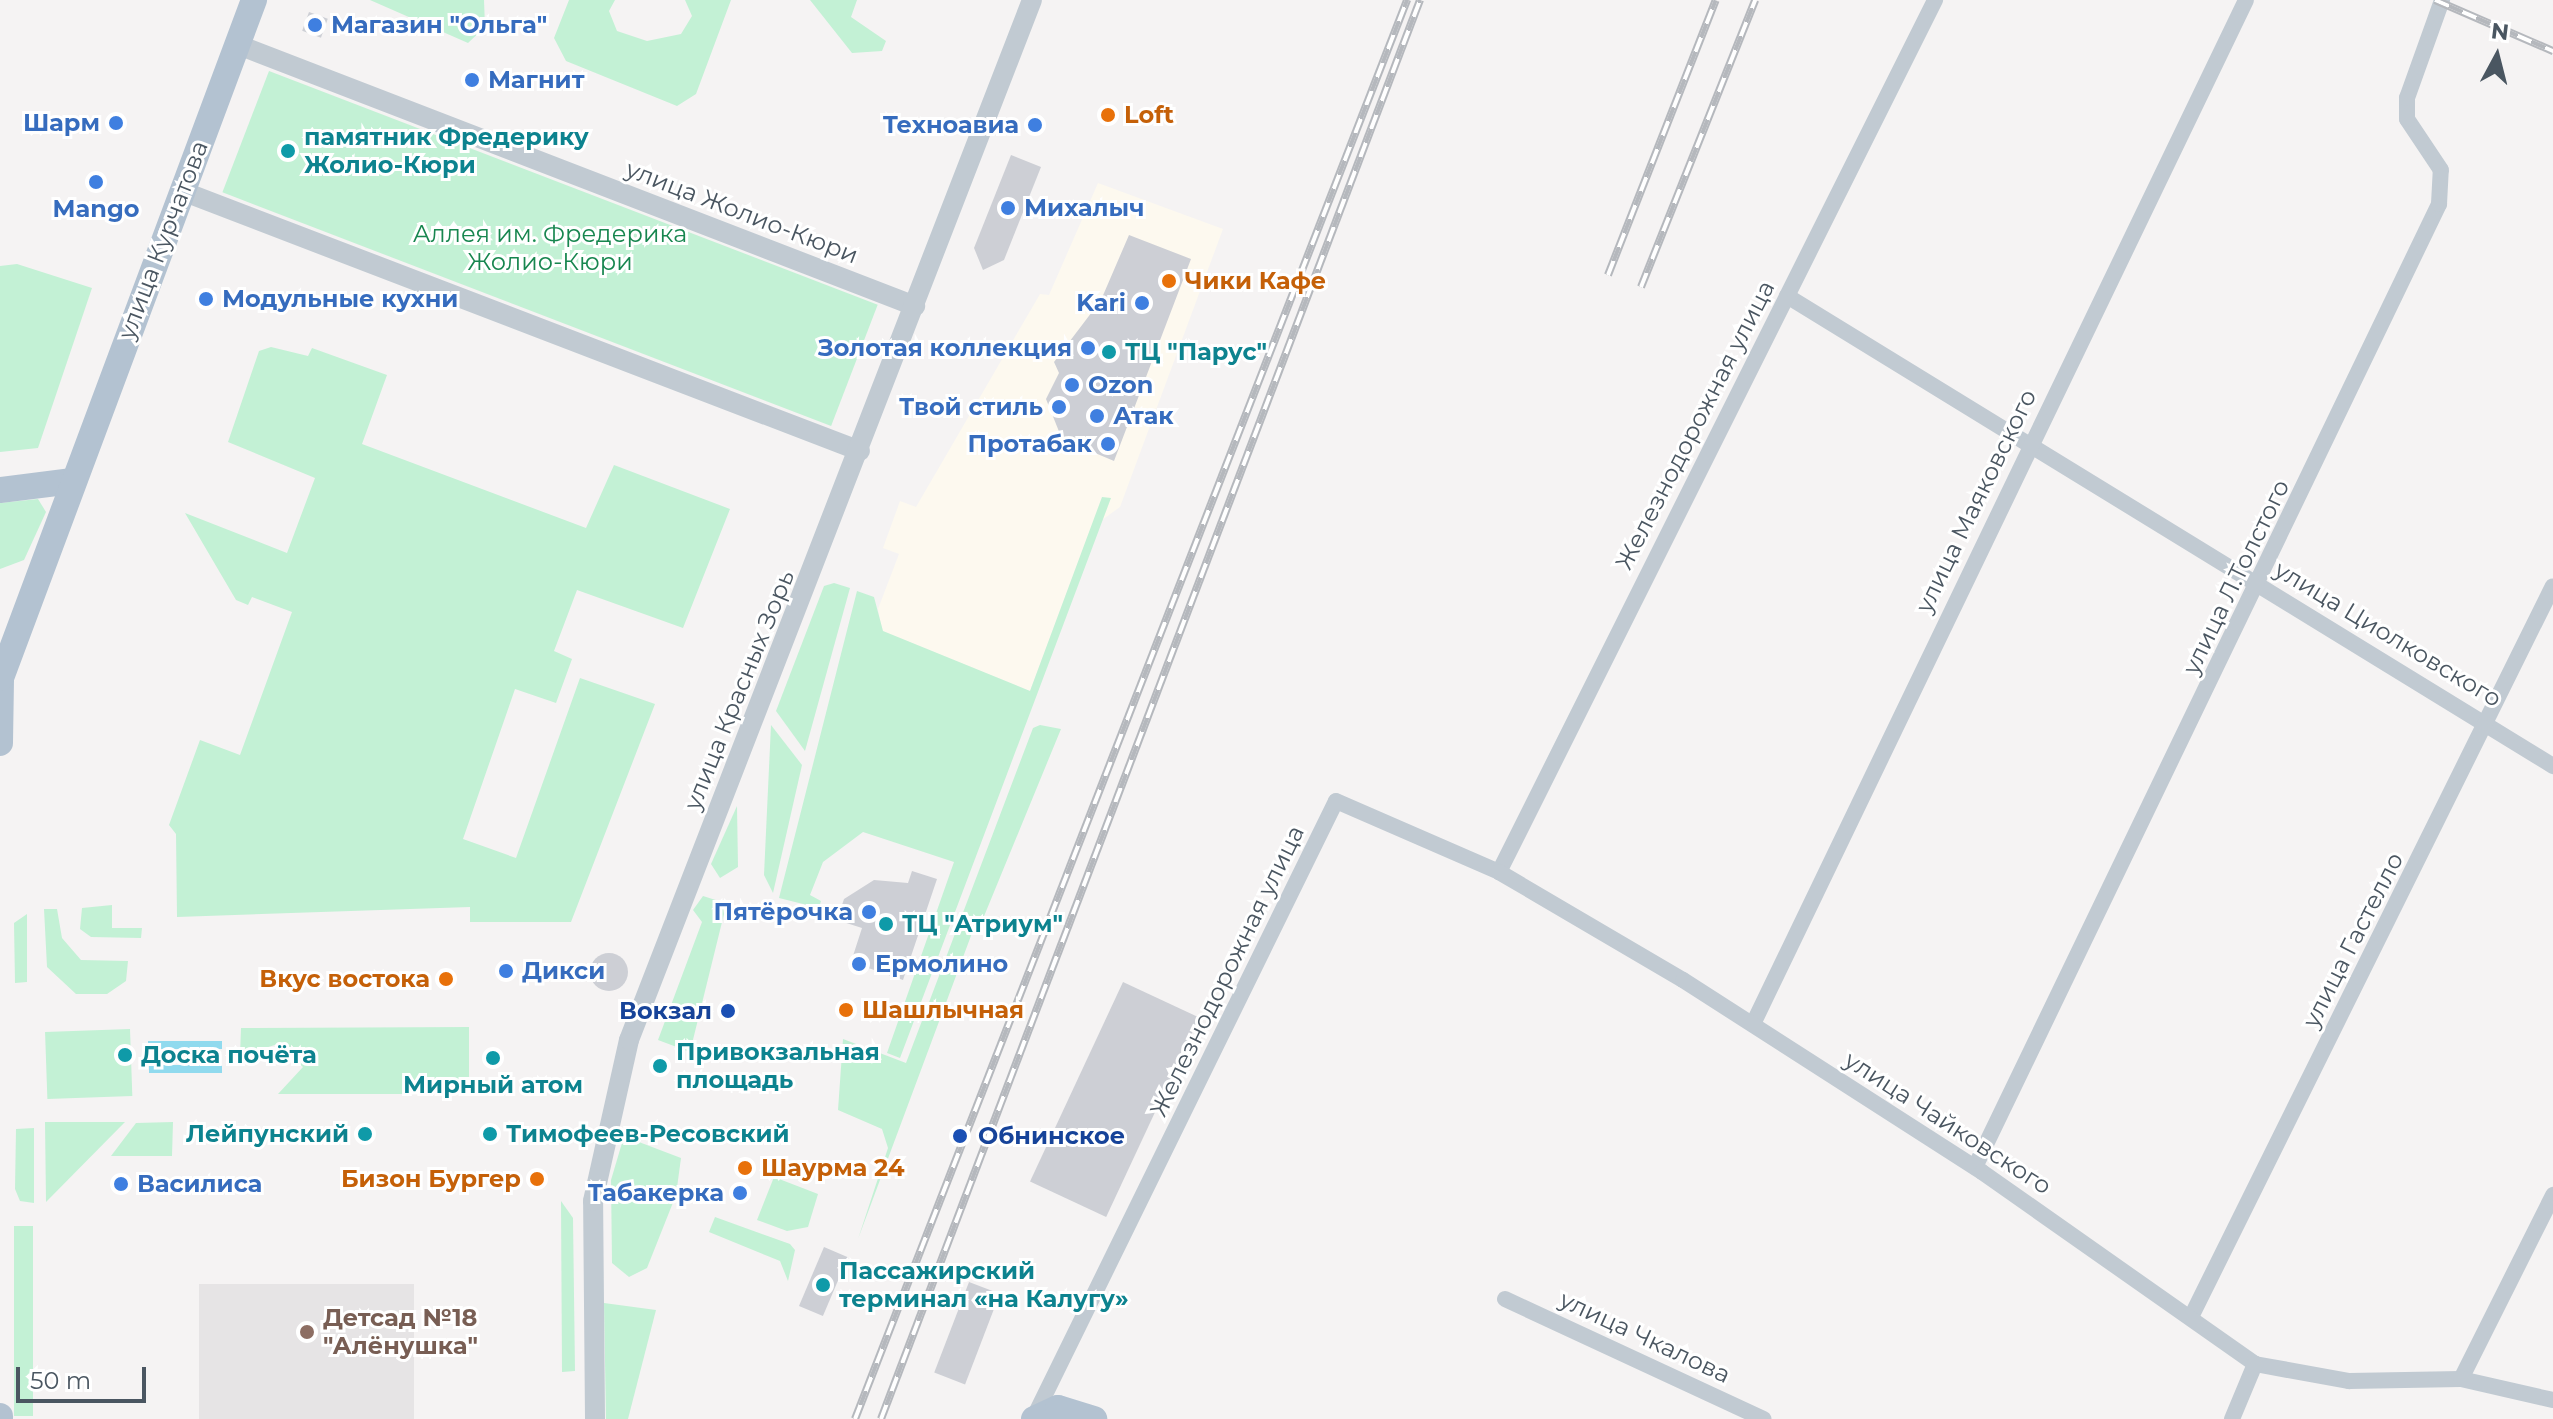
<!DOCTYPE html>
<html>
<head>
<meta charset="utf-8">
<style>
	body { margin:0 }
	#map { position:relative; width:2553px; height:1419px; overflow:hidden; background:#f5f3f3; font-family:Montserrat,sans-serif }
	div>[style] { position:absolute }
	[style*='--x'] { left:calc(var(--x)*1px); top:calc(var(--y)*1px); width:calc(var(--w)*1px); rotate:calc(var(--a)*1deg) }
	.commercial>* { inset:0; background:#fdf9ef }
	.education>* { inset:0; background:#e6e4e5; transform-origin:0 0 }
	.green>* { inset:0; background:#c3f1d5; transform-origin:0 0 }
	.water>* { inset:0; background:#90daee; transform-origin:0 0 }
	.building>* { inset:0; background:#cdcfd5; transform-origin:0 0 }
	.round { border-radius:50% }
	.minor>* { height:16px; margin:-8px; padding:0 8px; transform-origin:8px; border-radius:8px; background:#c1cad2 }
	.tertiary>* { height:20px; margin:-10px; padding:0 10px; transform-origin:10px; border-radius:10px; background:#c1cad2 }
	.primary>* { height:26px; margin:-13px; padding:0 13px; transform-origin:13px; border-radius:13px; background:#b3c2d1 }
	.rail>* { height:8px; margin-top:-4px; transform-origin:0; background:repeating-linear-gradient(90deg,#fff 0 15px,#b5b8bd 0 30px); box-sizing:border-box; border-block:2px solid #b5b8bd }
	.dots>* { width:22px; height:22px; translate:-50% -50%; box-sizing:border-box; border:4px solid #fff; border-radius:50% }
	span { translate:-50% -50%; white-space:nowrap; text-align:center; line-height:1.15; -webkit-text-stroke:6px #fff; paint-order:stroke }
	.shop-label { font-size:24px; color:#366cbe; font-weight:700 }
	.left { translate:0 -50%; text-align:left }
	.right { translate:-100% -50%; text-align:right }
	.food-label { font-size:24px; color:#c56008; font-weight:700 }
	.culture-label { font-size:24px; color:#0d838f; font-weight:700 }
	.street-label { font-size:24px; color:#4a5661 }
	.park-label { font-size:24px; color:#17864f }
	.transit-label { font-size:24px; color:#164399; font-weight:700 }
	.education-label { font-size:24px; color:#785e54; font-weight:700 }
	.north { position:absolute; left:2457px; top:16px; width:80px; height:80px; -webkit-text-stroke:6px #fff; paint-order:stroke; rotate:7deg; font-size:22px; font-weight:700; line-height:32px; text-align:center; color:#4a5661 }
	.north::after { content:''; display:block; margin:auto; width:28px; height:36px; background:#4a5661; clip-path:polygon(50% 0,100% 100%,50% 72%,0 100%) }
	.scale { position:absolute; left:16px; top:1367px; width:130px; height:36px; box-sizing:border-box; border:4px solid #4a5661; border-top:0; padding-left:10px; font-size:24px; line-height:28px; white-space:nowrap; color:#4a5661; -webkit-text-stroke:6px #fff; paint-order:stroke }
</style>
</head>
<body>
<div id="map">
	<div class="commercial">
		<div style="clip-path:polygon(1098px 183px,1223px 229px,1120px 507px,1091px 528px,1030px 691px,882px 631px,878px 609px,899px 554px,883px 548px,900px 501px,916px 507px,1040px 294px,1049px 295px)"></div>
	</div>
	<div class="education">
		<div style="left:414px;top:1284px;width:135px;height:215px;rotate:90deg"></div>
	</div>
	<div class="green">
		<div style="clip-path:polygon(370px 0,484px 0,485px 27px,468px 43px)"></div>
		<div style="clip-path:polygon(569px 0,615px 0,609px 11px,617px 31px,647px 41px,681px 34px,692px 16px,685px 0,731px 0,696px 94px,677px 106px,566px 61px,554px 38px)"></div>
		<div style="clip-path:polygon(810px 0,857px 0,851px 17px,886px 41px,882px 51px,852px 53px)"></div>
		<div style="left:269px;top:71px;width:652px;height:130px;rotate:21deg"></div>
		<div style="clip-path:polygon(17px 264px,92px 288px,38px 448px,0 452px,0 266px)"></div>
		<div style="clip-path:polygon(271px 347px,308px 356px,312px 348px,387px 375px,362px 444px,586px 528px,614px 465px,730px 509px,683px 628px,577px 590px,554px 651px,572px 659px,556px 703px,515px 689px,463px 839px,516px 858px,580px 678px,655px 704px,571px 922px,470px 922px,470px 907px,177px 917px,176px 834px,169px 825px,200px 740px,240px 755px,292px 612px,252px 597px,248px 605px,236px 600px,185px 513px,287px 553px,315px 478px,228px 442px,259px 351px)"></div>
		<div style="clip-path:polygon(1102px 497px,1111px 498px,900px 1058px,887px 1053px,954px 862px,863px 832px,823px 862px,810px 895px,821px 901px,819px 908px,779px 898px,857px 591px,874px 597px,883px 631px,1030px 691px)"></div>
		<div style="clip-path:polygon(38px 499px,46px 512px,24px 560px,0 569px,0 503px)"></div>
		<div style="clip-path:polygon(834px 583px,850px 588px,805px 751px,776px 711px,824px 586px)"></div>
		<div style="clip-path:polygon(771px 725px,802px 765px,773px 893px,764px 875px)"></div>
		<div style="clip-path:polygon(1040px 725px,1061px 729px,980px 926px,975px 925px,858px 1239px,888px 1148px,882px 1129px,838px 1110px,843px 1039px,906px 1063px,1033px 728px)"></div>
		<div style="clip-path:polygon(737px 806px,738px 867px,720px 878px,711px 864px)"></div>
		<div style="clip-path:polygon(703px 896px,722px 902px,724px 914px,690px 1052px,658px 1040px,702px 922px,693px 910px)"></div>
		<div style="clip-path:polygon(112px 905px,112px 928px,142px 928px,141px 938px,91px 937px,80px 929px,82px 908px)"></div>
		<div style="clip-path:polygon(44px 909px,57px 909px,62px 938px,81px 960px,128px 961px,126px 981px,107px 994px,76px 994px,47px 967px)"></div>
		<div style="clip-path:polygon(27px 914px,27px 982px,15px 983px,14px 923px)"></div>
		<div style="clip-path:polygon(469px 1027px,469px 1094px,278px 1094px,303px 1067px,278px 1044px,240px 1056px,241px 1028px)"></div>
		<div style="left:130px;top:1029px;width:67px;height:85px;rotate:88deg"></div>
		<div style="clip-path:polygon(45px 1122px,125px 1122px,46px 1202px)"></div>
		<div style="clip-path:polygon(173px 1122px,172px 1156px,111px 1156px,136px 1123px)"></div>
		<div style="clip-path:polygon(34px 1128px,34px 1203px,20px 1201px,15px 1189px,16px 1129px)"></div>
		<div style="clip-path:polygon(631px 1139px,681px 1158px,676px 1195px,647px 1268px,629px 1277px,612px 1263px,611px 1180px,622px 1143px)"></div>
		<div style="clip-path:polygon(774px 1177px,818px 1194px,808px 1227px,787px 1231px,757px 1220px)"></div>
		<div style="clip-path:polygon(561px 1201px,573px 1218px,575px 1371px,562px 1372px)"></div>
		<div style="clip-path:polygon(715px 1217px,790px 1244px,795px 1250px,788px 1281px,780px 1261px,709px 1232px)"></div>
		<div style="left:14px;top:1226px;width:19px;height:190px"></div>
		<div style="clip-path:polygon(604px 1303px,656px 1310px,628px 1419px,606px 1419px)"></div>
	</div>
	<div class="water">
		<div style="left:148px;top:1041px;width:74px;height:8px"></div>
		<div style="left:149px;top:1065px;width:73px;height:8px"></div>
	</div>
	<div class="building">
		<div style="left:309px;top:12px;width:20px;height:20px;rotate:20deg"></div>
		<div style="clip-path:polygon(1011px 155px,1041px 167px,1004px 260px,983px 270px,974px 248px)"></div>
		<div style="clip-path:polygon(1129px 235px,1191px 259px,1114px 461px,1062px 439px,1046px 399px,1059px 373px,1054px 362px,1101px 300px)"></div>
		<div style="clip-path:polygon(912px 871px,937px 879px,903px 980px,851px 962px,862px 928px,837px 920px,844px 899px,874px 880px,908px 883px)"></div>
		<div class="round" style="left:590px;top:953px;width:38px;height:38px"></div>
		<div style="left:1123px;top:982px;width:84px;height:220px;rotate:25deg"></div>
		<div style="left:824px;top:1247px;width:26px;height:64px;rotate:23deg"></div>
		<div style="left:969px;top:1282px;width:33px;height:97px;rotate:21deg"></div>
	</div>
	<div class="minor">
		<div style="--x:1787;--y:296;--w:899;--a:31.53"></div>
		<div style="--x:1499;--y:872;--w:975;--a:-63.43"></div>
		<div style="--x:1753;--y:1024;--w:1136;--a:-64.29"></div>
		<div style="--x:1975;--y:1167;--w:1069;--a:-64.27"></div>
		<div style="--x:2439;--y:204;--w:34;--a:-87"></div>
		<div style="--x:2441;--y:170;--w:61;--a:-123.7"></div>
		<div style="--x:2407;--y:119;--w:21;--a:-90"></div>
		<div style="--x:2407;--y:98;--w:104;--a:-70.3"></div>
		<div style="--x:1505;--y:1299;--w:285;--a:24.9"></div>
		<div style="--x:2192;--y:1315;--w:813;--a:-63.66"></div>
		<div style="--x:2461;--y:1379;--w:206;--a:-63.4"></div>
		<div style="--x:1033;--y:1419;--w:688;--a:-63.88"></div>
		<div style="--x:1336;--y:801;--w:178;--a:23.5"></div>
		<div style="--x:1499;--y:872;--w:213;--a:30.4"></div>
		<div style="--x:1683;--y:980;--w:355;--a:32.7"></div>
		<div style="--x:1982;--y:1172;--w:334;--a:35.1"></div>
		<div style="--x:2255;--y:1364;--w:96;--a:10.3"></div>
		<div style="--x:2349;--y:1381;--w:112;--a:-1"></div>
		<div style="--x:2461;--y:1379;--w:94;--a:12.9"></div>
		<div style="--x:2232;--y:1419;--w:60;--a:-67.3"></div>
	</div>
	<div class="tertiary">
		<div style="--x:236;--y:44;--w:728;--a:21.1"></div>
		<div style="--x:182;--y:191;--w:726;--a:20.98"></div>
		<div style="--x:595;--y:1419;--w:218;--a:-90.5"></div>
		<div style="--x:593;--y:1201;--w:165;--a:-77.4"></div>
		<div style="--x:629;--y:1040;--w:1115;--a:-68.82"></div>
	</div>
	<div class="primary">
		<div style="--x:0;--y:490;--w:73;--a:-7.1"></div>
		<div style="--x:0;--y:743;--w:65;--a:-89.1"></div>
		<div style="--x:1;--y:678;--w:724;--a:-69.54"></div>
		<div style="--x:0;--y:1416;--w:3;--a:90"></div>
		<div style="--x:1034;--y:1419;--w:26;--a:-25"></div>
		<div style="--x:1058;--y:1408;--w:38;--a:17"></div>
	</div>
	<div class="rail">
		<div style="--x:2435;--y:0;--w:129;--a:23.4"></div>
		<div style="--x:1608;--y:275;--w:295;--a:-68.6"></div>
		<div style="--x:1641;--y:287;--w:309;--a:-68.3"></div>
		<div style="--x:855;--y:1419;--w:1523;--a:-68.74"></div>
		<div style="--x:881;--y:1419;--w:1518;--a:-69.2"></div>
	</div>
	<div class="dots">
		<div style="left:315px;top:25px;background:#3f7fe0"></div>
		<div style="left:472px;top:80px;background:#3f7fe0"></div>
		<div style="left:1108px;top:115px;background:#e8710a"></div>
		<div style="left:116px;top:123px;background:#3f7fe0"></div>
		<div style="left:1035px;top:125px;background:#3f7fe0"></div>
		<div style="left:288px;top:151px;background:#0f9aa8"></div>
		<div style="left:96px;top:182px;background:#3f7fe0"></div>
		<div style="left:1008px;top:208px;background:#3f7fe0"></div>
		<div style="left:1169px;top:281px;background:#e8710a"></div>
		<div style="left:206px;top:299px;background:#3f7fe0"></div>
		<div style="left:1142px;top:303px;background:#3f7fe0"></div>
		<div style="left:1088px;top:348px;background:#3f7fe0"></div>
		<div style="left:1109px;top:352px;background:#0f9aa8"></div>
		<div style="left:1072px;top:385px;background:#3f7fe0"></div>
		<div style="left:1059px;top:407px;background:#3f7fe0"></div>
		<div style="left:1097px;top:416px;background:#3f7fe0"></div>
		<div style="left:1108px;top:444px;background:#3f7fe0"></div>
		<div style="left:869px;top:912px;background:#3f7fe0"></div>
		<div style="left:886px;top:924px;background:#0f9aa8"></div>
		<div style="left:859px;top:964px;background:#3f7fe0"></div>
		<div style="left:506px;top:971px;background:#3f7fe0"></div>
		<div style="left:446px;top:979px;background:#e8710a"></div>
		<div style="left:846px;top:1010px;background:#e8710a"></div>
		<div style="left:728px;top:1011px;background:#1a4fb4"></div>
		<div style="left:125px;top:1055px;background:#0f9aa8"></div>
		<div style="left:493px;top:1058px;background:#0f9aa8"></div>
		<div style="left:660px;top:1066px;background:#0f9aa8"></div>
		<div style="left:365px;top:1134px;background:#0f9aa8"></div>
		<div style="left:490px;top:1134px;background:#0f9aa8"></div>
		<div style="left:960px;top:1136px;background:#1a4fb4"></div>
		<div style="left:745px;top:1168px;background:#e8710a"></div>
		<div style="left:537px;top:1179px;background:#e8710a"></div>
		<div style="left:121px;top:1184px;background:#3f7fe0"></div>
		<div style="left:740px;top:1193px;background:#3f7fe0"></div>
		<div style="left:823px;top:1285px;background:#0f9aa8"></div>
		<div style="left:307px;top:1332px;background:#8d6e63"></div>
	</div>
	<div class="shop-label">
		<span class="left" style="left:331px;top:25px">Магазин "Ольга"</span>
		<span class="left" style="left:488px;top:80px">Магнит</span>
		<span class="right" style="left:100px;top:123px">Шарм</span>
		<span class="right" style="left:1019px;top:125px">Техноавиа</span>
		<span class="left" style="left:1024px;top:208px">Михалыч</span>
		<span style="left:96px;top:209px">Mango</span>
		<span class="left" style="left:222px;top:299px">Модульные кухни</span>
		<span class="right" style="left:1126px;top:303px">Kari</span>
		<span class="right" style="left:1072px;top:348px">Золотая коллекция</span>
		<span class="left" style="left:1088px;top:385px">Ozon</span>
		<span class="right" style="left:1043px;top:407px">Твой стиль</span>
		<span class="left" style="left:1113px;top:416px">Атак</span>
		<span class="right" style="left:1092px;top:444px">Протабак</span>
		<span class="right" style="left:853px;top:912px">Пятёрочка</span>
		<span class="left" style="left:875px;top:964px">Ермолино</span>
		<span class="left" style="left:522px;top:971px">Дикси</span>
		<span class="left" style="left:137px;top:1184px">Василиса</span>
		<span class="right" style="left:724px;top:1193px">Табакерка</span>
	</div>
	<div class="food-label">
		<span class="left" style="left:1124px;top:115px">Loft</span>
		<span class="left" style="left:1185px;top:281px">Чики Кафе</span>
		<span class="right" style="left:430px;top:979px">Вкус востока</span>
		<span class="left" style="left:862px;top:1010px">Шашлычная</span>
		<span class="left" style="left:761px;top:1168px">Шаурма 24</span>
		<span class="right" style="left:521px;top:1179px">Бизон Бургер</span>
	</div>
	<div class="culture-label">
		<span class="left" style="left:304px;top:151px">памятник Фредерику<br>Жолио-Кюри</span>
		<span class="left" style="left:1125px;top:352px">ТЦ "Парус"</span>
		<span class="left" style="left:902px;top:924px">ТЦ "Атриум"</span>
		<span class="left" style="left:676px;top:1066px">Привокзальная<br>площадь</span>
		<span class="left" style="left:141px;top:1055px">Доска почёта</span>
		<span style="left:493px;top:1085px">Мирный атом</span>
		<span class="right" style="left:349px;top:1134px">Лейпунский</span>
		<span class="left" style="left:506px;top:1134px">Тимофеев-Ресовский</span>
		<span class="left" style="left:839px;top:1285px">Пассажирский<br>терминал «на Калугу»</span>
	</div>
	<div class="street-label">
		<span style="left:742px;top:212px;rotate:21deg">улица Жолио-Кюри</span>
		<span style="left:163px;top:240px;rotate:-69deg">улица Курчатова</span>
		<span style="left:1695px;top:425px;rotate:-63deg">Железнодорожная улица</span>
		<span style="left:1976px;top:501px;rotate:-64deg">улица Маяковского</span>
		<span style="left:2236px;top:577px;rotate:-64deg">улица Л.Толстого</span>
		<span style="left:2388px;top:634px;rotate:31deg">улица Циолковского</span>
		<span style="left:739px;top:690px;rotate:-68deg">улица Красных Зорь</span>
		<span style="left:2353px;top:940px;rotate:-63deg">улица Гастелло</span>
		<span style="left:1227px;top:971px;rotate:-64deg">Железнодорожная улица</span>
		<span style="left:1948px;top:1123px;rotate:33deg">улица Чайковского</span>
		<span style="left:1645px;top:1337px;rotate:25deg">улица Чкалова</span>
	</div>
	<div class="park-label">
		<span style="left:550px;top:248px">Аллея им. Фредерика<br>Жолио-Кюри</span>
	</div>
	<div class="transit-label">
		<span class="right" style="left:712px;top:1011px">Вокзал</span>
		<span class="left" style="left:978px;top:1136px">Обнинское</span>
	</div>
	<div class="education-label">
		<span class="left" style="left:323px;top:1332px">Детсад №18<br>"Алёнушка"</span>
	</div>
	<div class="north">N</div>
	<div class="scale">50 m</div>
</div>
</body>
</html>
